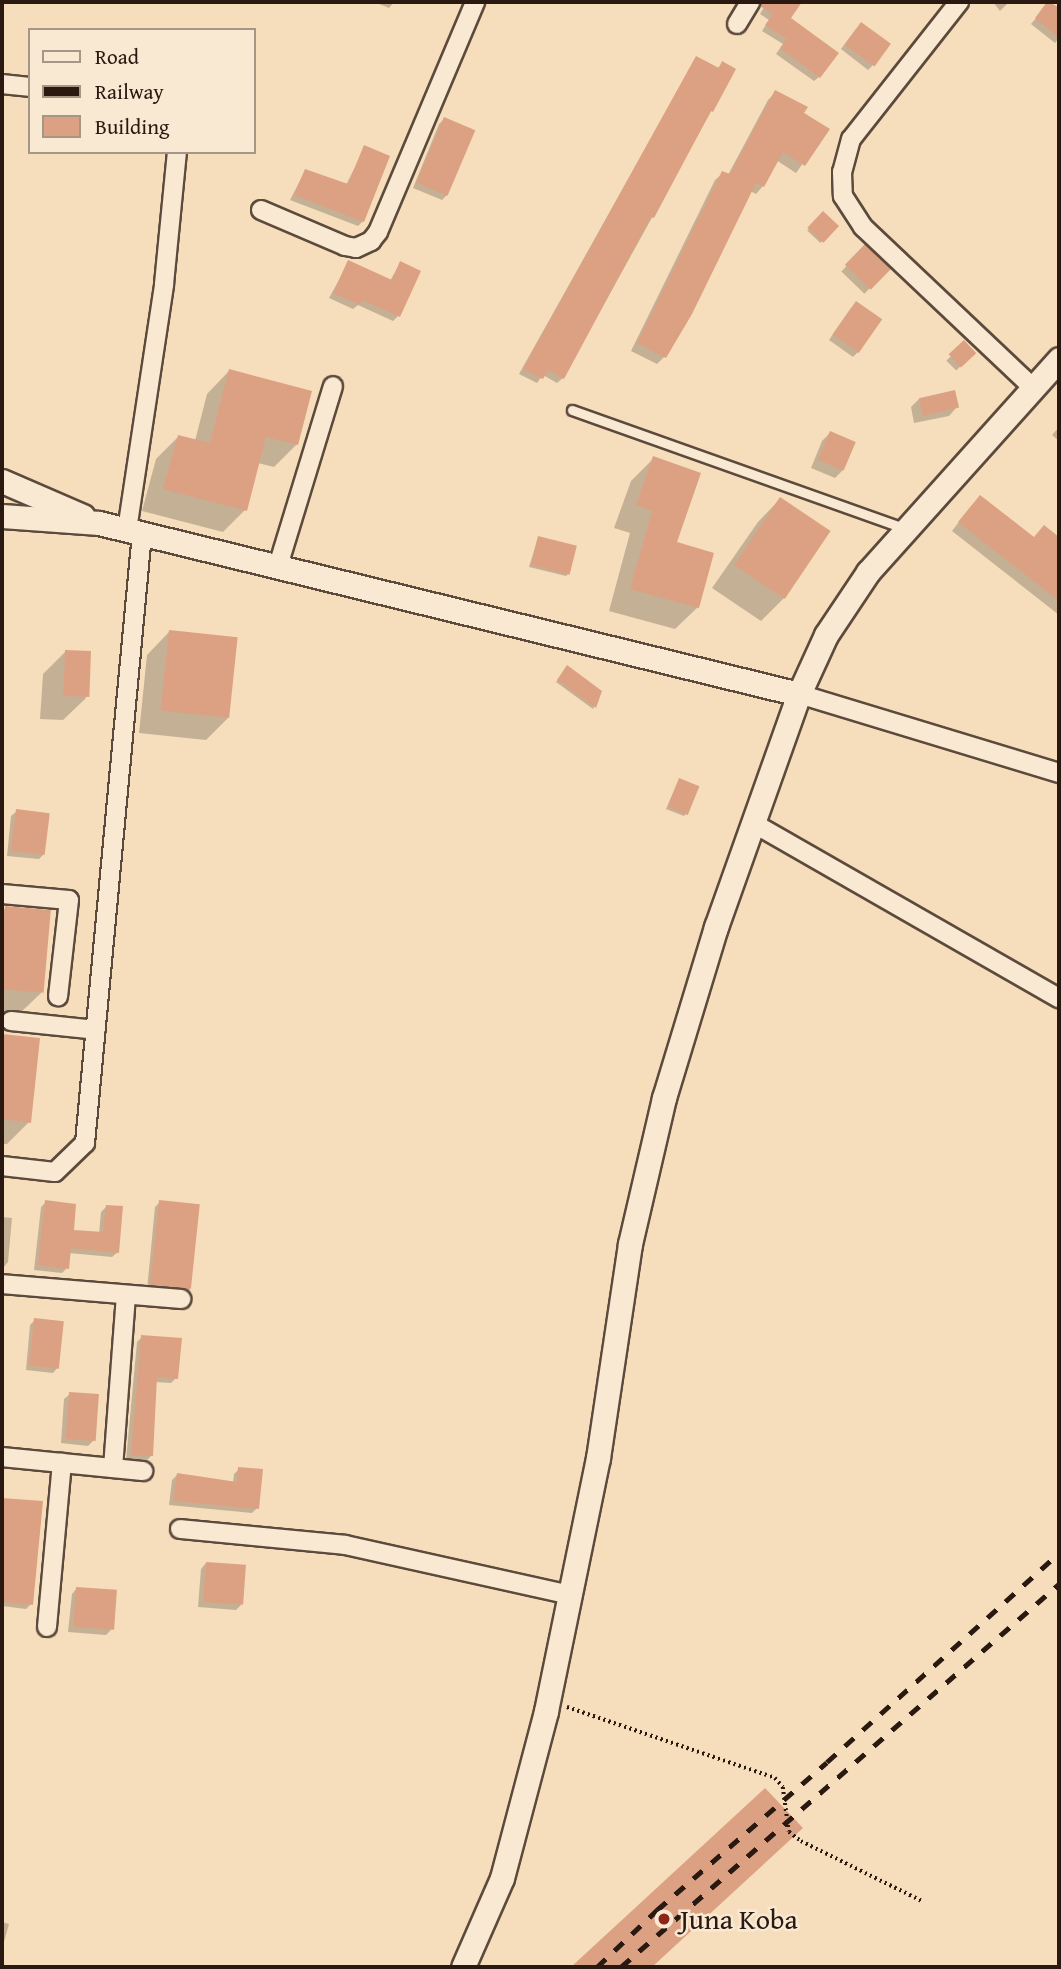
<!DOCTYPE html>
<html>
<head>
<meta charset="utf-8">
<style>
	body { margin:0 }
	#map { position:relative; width:1061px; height:1969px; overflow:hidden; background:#f6ddbb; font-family:"Gentium Book Plus",serif }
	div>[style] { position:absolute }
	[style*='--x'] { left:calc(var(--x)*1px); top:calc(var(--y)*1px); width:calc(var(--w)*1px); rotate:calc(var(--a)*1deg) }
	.shadow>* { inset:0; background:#0003; transform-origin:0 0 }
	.building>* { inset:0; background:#dca183; transform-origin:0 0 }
	.path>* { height:3.5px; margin-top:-1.75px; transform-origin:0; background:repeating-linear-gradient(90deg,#291911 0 2px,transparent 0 5.5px) }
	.roads { filter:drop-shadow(2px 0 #5c4a3c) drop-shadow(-2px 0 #5c4a3c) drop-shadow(0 2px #5c4a3c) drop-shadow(0 -2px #5c4a3c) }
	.service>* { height:9px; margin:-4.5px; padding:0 4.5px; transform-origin:4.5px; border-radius:4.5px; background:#f9e9d3 }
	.minor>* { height:18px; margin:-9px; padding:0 9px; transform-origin:9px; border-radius:9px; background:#f9e9d3 }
	.tertiary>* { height:23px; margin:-11.5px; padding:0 11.5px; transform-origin:11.5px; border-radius:11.5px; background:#f9e9d3 }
	.rail>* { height:5px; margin-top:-2.5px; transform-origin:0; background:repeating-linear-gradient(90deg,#291911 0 12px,transparent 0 24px) }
	.dots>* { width:19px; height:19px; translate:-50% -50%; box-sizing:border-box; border:4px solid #f9e9d3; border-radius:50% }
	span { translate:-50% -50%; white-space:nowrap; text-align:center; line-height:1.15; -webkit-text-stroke:5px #f9e9d3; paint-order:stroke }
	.poi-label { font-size:28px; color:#291911 }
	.left { translate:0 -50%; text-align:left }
	.frame { position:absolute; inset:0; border:4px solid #291911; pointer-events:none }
	.legend { position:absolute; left:28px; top:28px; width:228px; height:126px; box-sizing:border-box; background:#f9e9d3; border:2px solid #a69685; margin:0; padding:9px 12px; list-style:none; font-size:21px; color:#291911 }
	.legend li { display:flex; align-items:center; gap:14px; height:35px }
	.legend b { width:35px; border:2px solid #a69685 }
</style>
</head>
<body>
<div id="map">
	<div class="shadow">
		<div style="clip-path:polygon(374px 2px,394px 2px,389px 8px)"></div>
		<div style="clip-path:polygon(767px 2px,799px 2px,788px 19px,819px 77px,814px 81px,776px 54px,783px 44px,762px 31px,769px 20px,760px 14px)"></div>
		<div style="clip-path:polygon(993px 2px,1009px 2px,1000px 11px)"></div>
		<div style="clip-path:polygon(1050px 2px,1059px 9px,1059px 38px,1055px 43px,1031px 24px)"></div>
		<div style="clip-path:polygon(856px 29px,873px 65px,868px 70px,841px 49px)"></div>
		<div style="clip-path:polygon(696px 58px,717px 69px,722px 63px,734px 70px,563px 378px,557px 383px,543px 375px,537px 383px,519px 374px)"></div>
		<div style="clip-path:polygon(776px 92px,827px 130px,796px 173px,776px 160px,763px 186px,756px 194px,750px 191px,664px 357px,657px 364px,631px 351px,715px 180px,723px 173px,728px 175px,768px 100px)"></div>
		<div style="clip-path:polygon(444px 119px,472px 131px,447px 195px,442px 200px,413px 188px,439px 124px)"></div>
		<div style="clip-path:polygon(365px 147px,363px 221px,358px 226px,290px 200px,305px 171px,346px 185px)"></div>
		<div style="left:823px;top:214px;width:18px;height:23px;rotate:43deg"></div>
		<div style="left:865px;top:247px;width:32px;height:34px;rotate:44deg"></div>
		<div style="clip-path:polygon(349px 262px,390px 281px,400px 263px,398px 316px,393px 321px,358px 305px,353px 309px,329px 298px)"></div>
		<div style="clip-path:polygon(851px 308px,858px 352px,853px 357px,829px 340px)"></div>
		<div style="left:964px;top:343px;width:14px;height:25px;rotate:45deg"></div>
		<div style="clip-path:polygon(229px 371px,297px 444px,274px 467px,258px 463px,245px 510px,223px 532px,142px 511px,156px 459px,178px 437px,195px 441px,207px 394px)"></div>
		<div style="clip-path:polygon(919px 399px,957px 407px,949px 416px,914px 423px,911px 407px)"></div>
		<div style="clip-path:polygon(1059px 427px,1059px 441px,1052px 435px)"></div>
		<div style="clip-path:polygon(830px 433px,843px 470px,835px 478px,811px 468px,822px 441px)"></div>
		<div style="clip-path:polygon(654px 458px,674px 544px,698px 607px,675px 629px,609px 611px,630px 533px,614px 528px,631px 481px)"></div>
		<div style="clip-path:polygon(780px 499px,829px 531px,784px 598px,761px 621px,712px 588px,758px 522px)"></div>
		<div style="clip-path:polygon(972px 505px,1033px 539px,1044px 528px,1059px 539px,1059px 615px,952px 531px)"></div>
		<div style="clip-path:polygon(538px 538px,568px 574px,566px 576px,529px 567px)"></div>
		<div style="clip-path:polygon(169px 632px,229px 717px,206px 740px,139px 733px,147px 655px)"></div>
		<div style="clip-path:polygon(66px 651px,86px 698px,63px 720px,40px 719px,43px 674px)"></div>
		<div style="clip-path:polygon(565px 670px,600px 692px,593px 709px,556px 682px)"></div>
		<div style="clip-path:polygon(679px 780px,686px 814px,684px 816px,666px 809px)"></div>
		<div style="clip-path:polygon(17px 811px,44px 854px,39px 859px,7px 856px,11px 816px)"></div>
		<div style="clip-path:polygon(6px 908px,41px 993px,18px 1015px,2px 1014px,2px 911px)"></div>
		<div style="clip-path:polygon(2px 1036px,38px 1039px,29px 1122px,7px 1144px,2px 1144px)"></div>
		<div style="clip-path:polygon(46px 1202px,72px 1231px,99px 1234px,101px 1212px,106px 1207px,118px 1252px,112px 1257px,69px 1253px,67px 1268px,62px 1273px,34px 1270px,41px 1207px)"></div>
		<div style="clip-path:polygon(160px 1202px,190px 1290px,185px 1295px,147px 1290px,155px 1207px)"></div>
		<div style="clip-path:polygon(2px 1217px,12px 1218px,8px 1262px,3px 1268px)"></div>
		<div style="clip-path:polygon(35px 1320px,58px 1367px,53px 1373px,26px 1370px,30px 1325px)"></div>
		<div style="clip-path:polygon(142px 1337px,176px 1378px,171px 1383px,155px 1382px,151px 1456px,146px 1461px,126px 1460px,137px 1342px)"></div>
		<div style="clip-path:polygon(70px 1394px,93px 1441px,88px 1446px,61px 1443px,64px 1399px)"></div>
		<div style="clip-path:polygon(239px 1469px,257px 1508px,252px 1513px,169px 1505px,172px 1480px,177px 1475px,233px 1483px,234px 1474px)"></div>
		<div style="clip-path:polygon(3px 1500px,31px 1604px,26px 1609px,2px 1606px)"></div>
		<div style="clip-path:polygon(206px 1563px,241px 1605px,236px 1610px,198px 1607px,201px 1569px)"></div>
		<div style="clip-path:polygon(77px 1588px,111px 1630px,106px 1635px,68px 1632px,72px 1594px)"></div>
		<div style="clip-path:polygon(2px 1922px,9px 1924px,2px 1949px)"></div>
	</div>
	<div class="building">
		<div style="clip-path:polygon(761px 2px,802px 2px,791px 18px,839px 53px,820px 78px,780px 48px,787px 39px,765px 25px,773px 14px,760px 6px)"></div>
		<div style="clip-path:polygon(1047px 2px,1059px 7px,1059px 38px,1035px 18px)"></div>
		<div style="left:861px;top:22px;width:37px;height:28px;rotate:36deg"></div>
		<div style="clip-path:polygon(696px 56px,719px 68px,722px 61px,736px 69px,713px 112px,711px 111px,654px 218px,651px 217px,564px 379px,548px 370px,543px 379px,523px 369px)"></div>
		<div style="clip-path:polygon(775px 90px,808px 107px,804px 113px,830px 129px,805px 166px,783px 152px,764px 187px,756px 183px,692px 314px,666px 358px,637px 343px,722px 171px,730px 174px)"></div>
		<div style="left:444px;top:117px;width:34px;height:71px;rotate:23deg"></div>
		<div style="clip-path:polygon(364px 145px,390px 156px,364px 222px,294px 195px,305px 169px,348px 184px)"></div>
		<div style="left:823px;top:211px;width:22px;height:23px;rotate:43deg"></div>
		<div style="left:865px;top:244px;width:36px;height:29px;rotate:44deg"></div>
		<div style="clip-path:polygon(348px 260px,392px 280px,400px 261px,421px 271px,400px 317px,362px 300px,360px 305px,333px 293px)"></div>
		<div style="left:856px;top:301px;width:32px;height:41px;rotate:35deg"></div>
		<div style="left:964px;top:340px;width:18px;height:21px;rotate:47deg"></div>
		<div style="clip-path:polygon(229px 369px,312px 391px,298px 445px,266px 437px,247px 511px,163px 489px,178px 435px,210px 443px)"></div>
		<div style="left:955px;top:390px;width:18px;height:37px;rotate:77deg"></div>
		<div style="left:830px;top:431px;width:28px;height:31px;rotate:23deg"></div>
		<div style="clip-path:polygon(653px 456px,701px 473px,677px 542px,714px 553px,699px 608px,630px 589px,652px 511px,636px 505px)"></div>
		<div style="clip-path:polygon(980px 495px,1034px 537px,1044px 525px,1059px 537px,1059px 601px,958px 522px)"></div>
		<div style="left:780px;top:497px;width:61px;height:82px;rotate:34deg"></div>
		<div style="left:538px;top:536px;width:40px;height:30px;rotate:14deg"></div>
		<div style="left:169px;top:630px;width:69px;height:81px;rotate:6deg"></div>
		<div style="left:65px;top:650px;width:26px;height:46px;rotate:2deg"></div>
		<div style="clip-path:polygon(567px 665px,602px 691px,596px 708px,557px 680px)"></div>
		<div style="left:679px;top:778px;width:22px;height:31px;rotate:22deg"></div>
		<div style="left:16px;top:809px;width:34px;height:42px;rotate:7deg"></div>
		<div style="left:5px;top:906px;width:46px;height:83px;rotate:5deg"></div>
		<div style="clip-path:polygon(2px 1034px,40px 1038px,31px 1123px,2px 1119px)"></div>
		<div style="clip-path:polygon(45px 1200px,76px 1204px,74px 1230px,103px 1232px,106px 1205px,123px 1206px,119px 1253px,71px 1248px,69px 1269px,38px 1265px)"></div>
		<div style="left:159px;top:1200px;width:41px;height:85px;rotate:6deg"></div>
		<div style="left:34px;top:1318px;width:30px;height:48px;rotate:6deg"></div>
		<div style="clip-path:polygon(141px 1335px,182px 1338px,178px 1379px,157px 1377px,153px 1456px,131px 1455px)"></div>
		<div style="left:69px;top:1392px;width:30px;height:47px;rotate:4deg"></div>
		<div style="clip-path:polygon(238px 1467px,263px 1469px,259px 1509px,173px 1501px,177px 1473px,237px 1482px)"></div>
		<div style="clip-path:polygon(2px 1498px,43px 1501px,33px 1605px,2px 1602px)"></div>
		<div style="left:206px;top:1562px;width:40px;height:40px;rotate:4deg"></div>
		<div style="left:76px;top:1587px;width:41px;height:40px;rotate:4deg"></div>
		<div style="clip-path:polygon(765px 1788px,803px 1828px,652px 1967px,571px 1967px)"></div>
	</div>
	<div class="path">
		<div style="--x:567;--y:1707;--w:220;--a:18.8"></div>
		<div style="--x:775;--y:1778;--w:12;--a:48"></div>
		<div style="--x:783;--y:1787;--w:45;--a:82.4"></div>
		<div style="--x:789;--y:1832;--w:15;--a:37"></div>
		<div style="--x:801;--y:1841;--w:137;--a:26.4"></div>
	</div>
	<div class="roads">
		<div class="service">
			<div style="--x:572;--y:410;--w:352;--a:19.6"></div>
		</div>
		<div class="minor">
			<div style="--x:959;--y:2;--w:174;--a:128.2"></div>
			<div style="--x:851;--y:139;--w:34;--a:105"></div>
			<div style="--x:842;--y:172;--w:24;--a:88"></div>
			<div style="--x:843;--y:196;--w:37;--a:57"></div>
			<div style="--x:863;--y:227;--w:233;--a:43.4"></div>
			<div style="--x:737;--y:24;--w:26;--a:-59"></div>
			<div style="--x:2;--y:84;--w:28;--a:6"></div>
			<div style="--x:261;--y:210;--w:91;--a:23.2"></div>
			<div style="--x:345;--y:246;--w:11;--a:10"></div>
			<div style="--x:356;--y:248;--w:17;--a:-25"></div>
			<div style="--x:371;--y:241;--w:11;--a:-52"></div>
			<div style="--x:378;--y:232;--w:250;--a:-67.1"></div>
			<div style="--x:127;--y:530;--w:249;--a:-81.4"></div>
			<div style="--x:164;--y:284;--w:133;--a:-84.4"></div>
			<div style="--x:278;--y:566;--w:188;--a:-73"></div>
			<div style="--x:799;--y:694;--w:272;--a:16.9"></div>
			<div style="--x:753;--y:823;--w:353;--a:29.8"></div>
			<div style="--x:2;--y:894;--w:67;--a:5.1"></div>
			<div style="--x:69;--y:900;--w:97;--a:96.5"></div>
			<div style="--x:11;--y:1021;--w:85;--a:6"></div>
			<div style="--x:2;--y:1166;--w:53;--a:6.5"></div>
			<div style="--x:55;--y:1172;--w:42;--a:-44"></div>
			<div style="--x:85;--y:1143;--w:613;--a:-84.66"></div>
			<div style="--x:2;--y:1284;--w:180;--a:4.8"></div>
			<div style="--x:2;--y:1457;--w:142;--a:5.7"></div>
			<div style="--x:113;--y:1468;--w:172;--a:-85.7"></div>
			<div style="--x:180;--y:1529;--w:166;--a:5.5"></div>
			<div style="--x:345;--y:1545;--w:230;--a:12.5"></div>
			<div style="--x:47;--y:1627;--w:165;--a:-84.8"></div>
		</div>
		<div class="tertiary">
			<div style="--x:2;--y:481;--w:88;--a:23.4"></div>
			<div style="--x:2;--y:516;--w:97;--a:4.1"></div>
			<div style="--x:99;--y:523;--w:721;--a:13.73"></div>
			<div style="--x:463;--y:1967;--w:97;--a:-66.3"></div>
			<div style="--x:502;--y:1878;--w:173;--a:-75.2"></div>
			<div style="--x:546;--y:1711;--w:258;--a:-78.4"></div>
			<div style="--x:598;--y:1458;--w:216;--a:-81.5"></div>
			<div style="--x:630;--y:1244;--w:150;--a:-76.9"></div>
			<div style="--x:664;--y:1098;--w:179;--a:-73.1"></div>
			<div style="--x:716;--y:927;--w:247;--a:-70.4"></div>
			<div style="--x:799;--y:694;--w:65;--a:-65.4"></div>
			<div style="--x:826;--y:635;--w:76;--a:-56.3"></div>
			<div style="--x:868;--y:572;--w:286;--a:-48.1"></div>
		</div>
	</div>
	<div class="rail">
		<div style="--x:597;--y:1967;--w:83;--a:-43.5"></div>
		<div style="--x:657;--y:1910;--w:225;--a:-41"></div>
		<div style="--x:827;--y:1762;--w:312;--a:-42"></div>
		<div style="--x:621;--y:1967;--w:582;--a:-41.17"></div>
	</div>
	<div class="dots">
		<div style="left:664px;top:1919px;background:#8f2418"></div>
	</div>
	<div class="poi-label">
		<span class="left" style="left:680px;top:1919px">Juna Koba</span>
	</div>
	<div class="frame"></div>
	<ul class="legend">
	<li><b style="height:9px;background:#f9e9d3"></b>Road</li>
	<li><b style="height:9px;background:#291911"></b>Railway</li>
	<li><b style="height:19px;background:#dca183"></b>Building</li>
	</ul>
</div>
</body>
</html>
